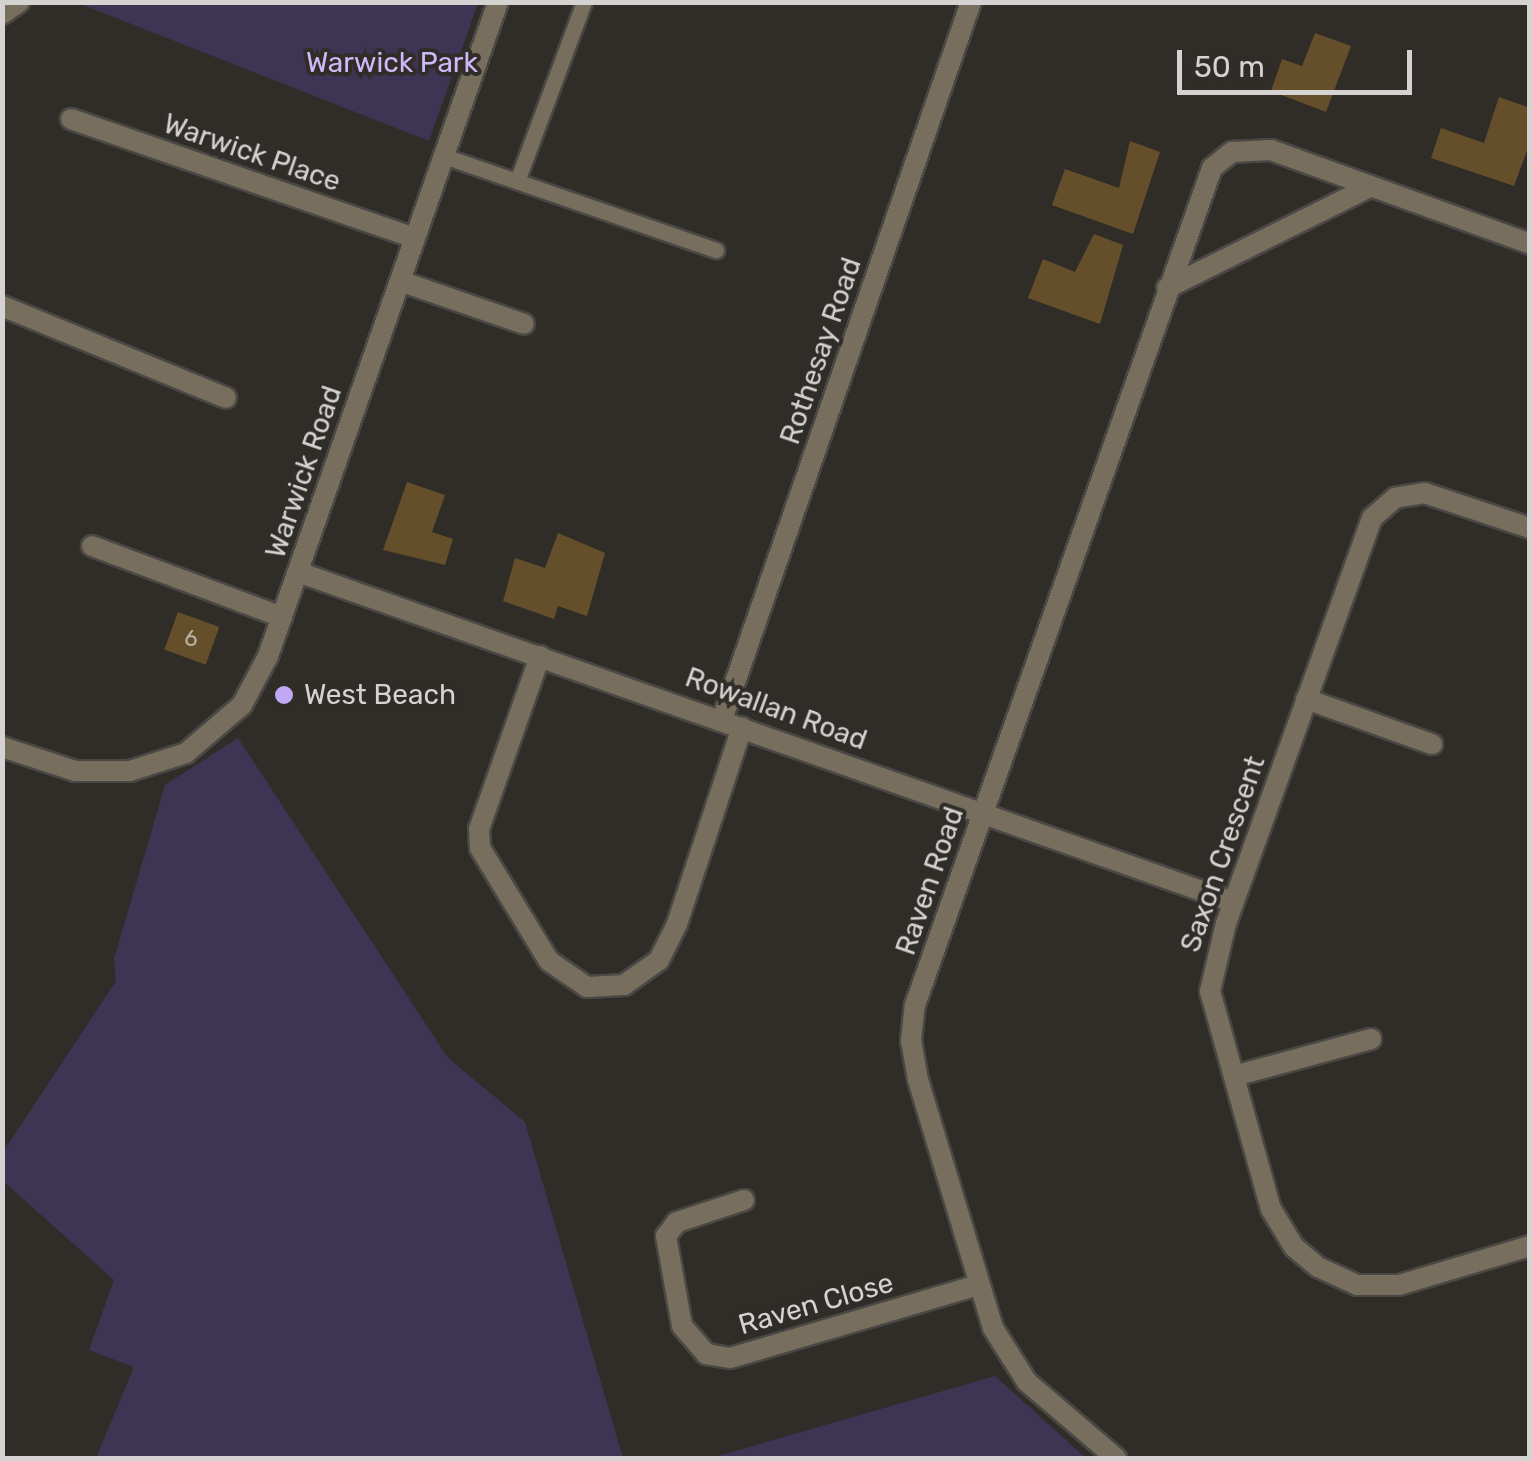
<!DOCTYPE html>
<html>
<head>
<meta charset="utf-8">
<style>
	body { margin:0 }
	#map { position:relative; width:1532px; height:1461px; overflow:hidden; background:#302d29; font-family:Rubik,sans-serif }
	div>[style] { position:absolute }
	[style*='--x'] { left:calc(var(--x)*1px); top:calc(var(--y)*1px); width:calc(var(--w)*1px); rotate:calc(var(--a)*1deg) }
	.green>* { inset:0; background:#3e3453 }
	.building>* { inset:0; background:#654f2a; transform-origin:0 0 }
	.roads { filter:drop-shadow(2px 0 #4a4844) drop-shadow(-2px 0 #4a4844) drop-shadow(0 2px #4a4844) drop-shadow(0 -2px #4a4844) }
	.service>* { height:15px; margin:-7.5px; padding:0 7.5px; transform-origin:7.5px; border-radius:7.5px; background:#786e5e }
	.minor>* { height:20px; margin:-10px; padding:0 10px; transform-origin:10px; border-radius:10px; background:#786e5e }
	.dots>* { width:28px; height:28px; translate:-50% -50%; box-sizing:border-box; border:5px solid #302d29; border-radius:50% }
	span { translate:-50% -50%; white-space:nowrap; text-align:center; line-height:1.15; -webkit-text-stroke:8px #302d29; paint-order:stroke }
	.number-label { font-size:22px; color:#b9b2a7 }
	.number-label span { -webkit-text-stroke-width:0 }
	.park-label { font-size:28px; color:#cdb8f8 }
	.street-label { font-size:28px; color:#d5d3d1 }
	.poi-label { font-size:28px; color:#d5d3d1 }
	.left { translate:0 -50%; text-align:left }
	.frame { position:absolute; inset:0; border:5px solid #d5d3d1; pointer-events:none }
	.scale { position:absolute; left:1177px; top:50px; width:235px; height:45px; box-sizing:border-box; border:5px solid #d5d3d1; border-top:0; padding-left:12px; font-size:30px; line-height:35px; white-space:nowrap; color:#d5d3d1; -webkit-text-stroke:8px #302d29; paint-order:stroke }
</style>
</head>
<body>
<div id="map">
	<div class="green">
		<div style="clip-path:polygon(78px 3px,478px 3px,429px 141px)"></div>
		<div style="clip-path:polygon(238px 738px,448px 1058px,525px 1122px,623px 1458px,96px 1458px,134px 1367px,89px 1350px,114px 1280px,3px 1181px,3px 1152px,116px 981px,114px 959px,165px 785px)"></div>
		<div style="clip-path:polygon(995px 1376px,1086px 1458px,711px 1458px)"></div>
	</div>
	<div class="building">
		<div style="clip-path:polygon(1315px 33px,1351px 46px,1326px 112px,1271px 91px,1282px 59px,1302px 66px)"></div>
		<div style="clip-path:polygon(1499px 97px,1530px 108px,1530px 142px,1514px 186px,1431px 158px,1441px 128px,1484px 143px)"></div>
		<div style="clip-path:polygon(1130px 141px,1160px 152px,1133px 234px,1052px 205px,1065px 169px,1119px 188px)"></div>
		<div style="clip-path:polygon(1094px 234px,1123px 245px,1100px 324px,1028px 298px,1043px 259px,1075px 272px)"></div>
		<div style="clip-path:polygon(407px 482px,445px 495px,432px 532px,453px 539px,445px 565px,383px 550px)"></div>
		<div style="clip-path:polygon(558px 533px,605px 553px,587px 616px,558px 606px,554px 619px,503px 601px,515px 558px,545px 568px)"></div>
		<div style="left:178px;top:612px;width:44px;height:40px;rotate:20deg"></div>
	</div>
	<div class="roads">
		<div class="service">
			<div style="--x:444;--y:156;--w:288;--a:19.1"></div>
			<div style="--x:517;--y:181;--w:191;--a:-69.5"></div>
		</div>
		<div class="minor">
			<div style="--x:2;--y:14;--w:21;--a:-35"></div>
			<div style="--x:71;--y:119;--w:364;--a:19.1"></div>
			<div style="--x:400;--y:281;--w:131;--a:19.1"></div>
			<div style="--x:1167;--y:288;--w:227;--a:-26.5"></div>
			<div style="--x:2;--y:306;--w:242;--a:22.3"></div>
			<div style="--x:1530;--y:528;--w:111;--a:-161.6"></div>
			<div style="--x:1425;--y:493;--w:30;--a:171"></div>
			<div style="--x:1395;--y:498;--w:30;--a:139"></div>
			<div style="--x:1372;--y:518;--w:431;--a:109.8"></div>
			<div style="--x:1226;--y:923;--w:70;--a:103.2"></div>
			<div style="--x:1210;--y:991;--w:226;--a:74.4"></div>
			<div style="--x:1271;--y:1209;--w:44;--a:58.8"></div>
			<div style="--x:1294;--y:1247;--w:31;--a:40"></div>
			<div style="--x:1318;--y:1267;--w:43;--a:24.8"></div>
			<div style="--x:1357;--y:1285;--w:42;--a:0"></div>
			<div style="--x:1399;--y:1285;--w:137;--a:-16.6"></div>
			<div style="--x:92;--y:546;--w:203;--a:20.5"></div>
			<div style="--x:298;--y:572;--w:992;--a:19.44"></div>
			<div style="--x:540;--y:656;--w:183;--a:109.4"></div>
			<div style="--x:479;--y:829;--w:19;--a:87"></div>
			<div style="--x:480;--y:848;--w:132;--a:58.6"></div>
			<div style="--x:549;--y:961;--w:46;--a:34.4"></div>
			<div style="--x:587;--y:987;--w:37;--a:-3"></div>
			<div style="--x:624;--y:985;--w:43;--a:-35.5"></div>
			<div style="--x:659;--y:960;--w:40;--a:-63.4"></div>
			<div style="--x:677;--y:924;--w:207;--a:-71.7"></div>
			<div style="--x:1306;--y:699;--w:134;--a:19.7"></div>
			<div style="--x:723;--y:717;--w:757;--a:-70.87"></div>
			<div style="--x:2;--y:747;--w:77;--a:18.2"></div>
			<div style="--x:75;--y:771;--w:55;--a:0"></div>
			<div style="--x:130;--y:771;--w:59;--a:-17.8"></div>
			<div style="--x:186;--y:753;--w:74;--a:-40.6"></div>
			<div style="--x:242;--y:705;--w:55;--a:-62"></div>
			<div style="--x:268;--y:656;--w:693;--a:-70.62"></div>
			<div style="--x:1234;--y:1076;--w:142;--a:-15.1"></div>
			<div style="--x:744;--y:1200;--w:71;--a:161.8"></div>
			<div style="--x:677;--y:1222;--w:18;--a:128"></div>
			<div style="--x:666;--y:1236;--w:91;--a:79.9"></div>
			<div style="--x:682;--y:1326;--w:37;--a:49"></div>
			<div style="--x:706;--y:1354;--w:24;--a:9"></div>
			<div style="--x:730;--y:1358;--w:259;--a:-16.4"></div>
			<div style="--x:1116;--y:1458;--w:117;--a:-139.5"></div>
			<div style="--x:1027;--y:1382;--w:64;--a:-122.2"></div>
			<div style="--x:993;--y:1328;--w:259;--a:-106.8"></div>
			<div style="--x:918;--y:1080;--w:40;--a:-100"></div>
			<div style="--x:911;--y:1041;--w:36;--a:-84"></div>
			<div style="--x:915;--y:1005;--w:888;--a:-70.46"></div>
			<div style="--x:1212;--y:168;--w:26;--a:-39"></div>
			<div style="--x:1232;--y:152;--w:39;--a:-3"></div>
			<div style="--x:1271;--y:150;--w:276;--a:19.9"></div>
		</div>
	</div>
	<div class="dots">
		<div style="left:284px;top:695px;background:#c1a8f3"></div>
	</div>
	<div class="number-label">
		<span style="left:191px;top:639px">6</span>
	</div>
	<div class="park-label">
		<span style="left:392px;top:63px">Warwick Park</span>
	</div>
	<div class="street-label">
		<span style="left:252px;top:153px;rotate:19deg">Warwick Place</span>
		<span style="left:821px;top:351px;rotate:-71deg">Rothesay Road</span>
		<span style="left:304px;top:472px;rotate:-71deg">Warwick Road</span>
		<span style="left:776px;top:709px;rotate:20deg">Rowallan Road</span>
		<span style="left:1223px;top:854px;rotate:-71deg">Saxon Crescent</span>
		<span style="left:930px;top:881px;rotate:-71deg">Raven Road</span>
		<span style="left:816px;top:1304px;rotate:-16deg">Raven Close</span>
	</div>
	<div class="poi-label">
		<span class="left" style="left:304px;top:695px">West Beach</span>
	</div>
	<div class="frame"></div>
	<div class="scale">50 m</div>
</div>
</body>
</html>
